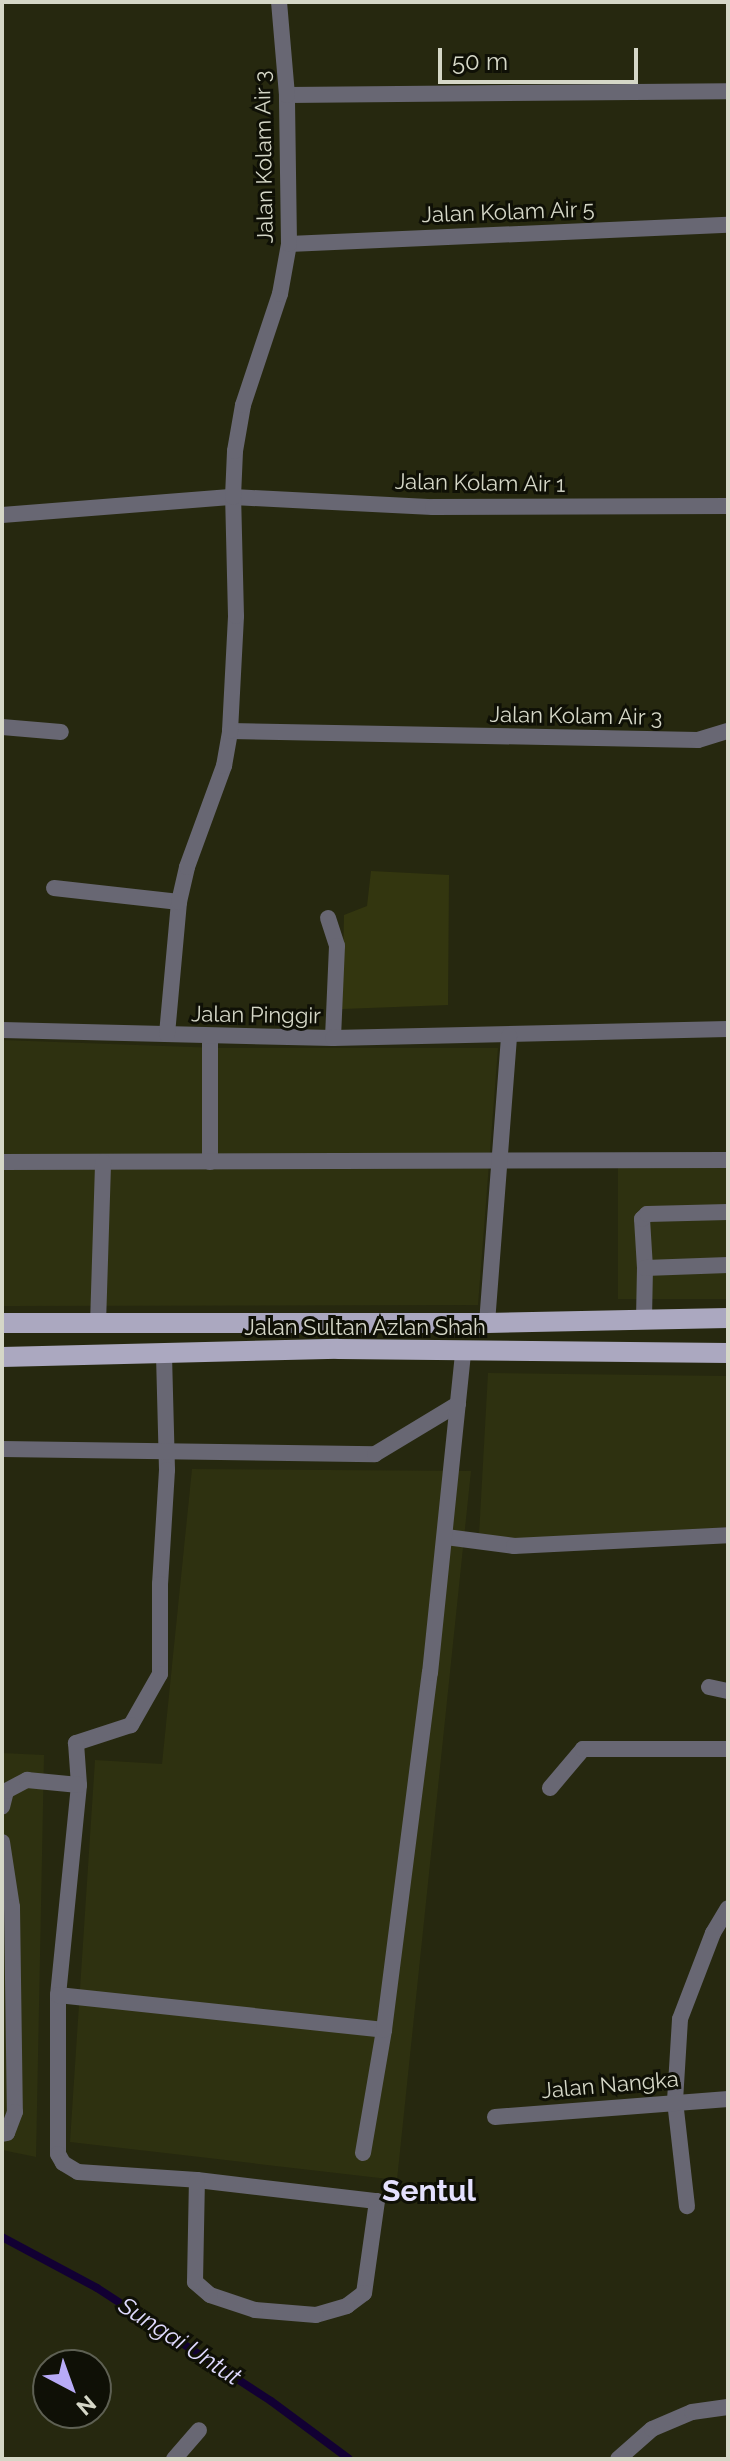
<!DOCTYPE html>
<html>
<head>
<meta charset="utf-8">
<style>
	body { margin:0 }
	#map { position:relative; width:730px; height:2461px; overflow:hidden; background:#26280f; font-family:Raleway,sans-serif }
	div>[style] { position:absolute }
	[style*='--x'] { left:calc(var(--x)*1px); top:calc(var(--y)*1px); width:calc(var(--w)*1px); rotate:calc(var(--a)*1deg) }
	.built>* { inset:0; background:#2e3110; transform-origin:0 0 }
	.green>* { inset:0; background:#33360f }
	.stream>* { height:8px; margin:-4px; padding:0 4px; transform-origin:4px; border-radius:4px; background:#120033 }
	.lane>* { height:16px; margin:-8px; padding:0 8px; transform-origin:8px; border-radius:8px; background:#686773 }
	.street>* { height:16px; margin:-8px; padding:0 8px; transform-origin:8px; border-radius:8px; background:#686773 }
	.primary>* { height:20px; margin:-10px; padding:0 10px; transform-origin:10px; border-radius:10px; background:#aba8c0 }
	span { translate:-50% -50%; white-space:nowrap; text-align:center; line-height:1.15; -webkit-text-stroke:6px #0f1006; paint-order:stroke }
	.street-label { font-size:22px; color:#d5d7c7 }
	.water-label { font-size:24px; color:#dfdafe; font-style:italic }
	.district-label { font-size:30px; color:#e4e0fe; font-weight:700 }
	.frame { position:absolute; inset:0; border:4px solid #d5d7c7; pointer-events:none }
	.north { position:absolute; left:32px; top:2349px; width:80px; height:80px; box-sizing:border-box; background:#0f1006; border:2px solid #5e6053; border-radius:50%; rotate:139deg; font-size:22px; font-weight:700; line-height:32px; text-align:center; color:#d5d7c7 }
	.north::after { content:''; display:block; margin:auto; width:28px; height:36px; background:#b8abf7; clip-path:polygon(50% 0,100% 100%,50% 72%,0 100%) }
	.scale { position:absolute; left:438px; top:48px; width:200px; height:36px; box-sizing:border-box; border:4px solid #d5d7c7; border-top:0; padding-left:10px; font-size:24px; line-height:28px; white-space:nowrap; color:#d5d7c7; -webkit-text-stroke:6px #0f1006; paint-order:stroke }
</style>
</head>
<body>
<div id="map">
	<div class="built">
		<div style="clip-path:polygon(2px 1040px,218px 1048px,498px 1048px,478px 1305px,2px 1306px)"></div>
		<div style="left:618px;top:1166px;width:110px;height:133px"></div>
		<div style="clip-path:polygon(488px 1373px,728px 1376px,728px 1527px,511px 1540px,479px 1535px)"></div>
		<div style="clip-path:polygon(192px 1469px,471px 1471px,397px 2180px,70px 2142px,95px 1760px,162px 1764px)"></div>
		<div style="clip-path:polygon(2px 1753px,44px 1755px,36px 2157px,2px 2150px)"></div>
	</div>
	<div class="green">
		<div style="clip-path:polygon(371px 871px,449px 875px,448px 1005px,342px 1009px,344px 915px,367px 906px)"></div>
	</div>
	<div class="stream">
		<div style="--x:2;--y:2237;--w:108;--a:28.2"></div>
		<div style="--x:97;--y:2288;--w:207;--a:33"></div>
		<div style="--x:271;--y:2401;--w:97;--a:36.6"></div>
	</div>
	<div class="lane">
		<div style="--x:287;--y:95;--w:441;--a:-0.5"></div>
		<div style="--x:2;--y:727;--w:59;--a:4.8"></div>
		<div style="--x:54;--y:888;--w:126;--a:6.4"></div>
		<div style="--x:328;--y:918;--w:29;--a:72"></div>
		<div style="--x:337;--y:946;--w:92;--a:92.5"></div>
		<div style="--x:210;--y:1037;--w:125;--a:90"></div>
		<div style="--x:2;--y:1162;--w:726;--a:-0.16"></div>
		<div style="--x:645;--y:1268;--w:49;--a:-93.5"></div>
		<div style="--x:642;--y:1219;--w:7;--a:-45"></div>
		<div style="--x:647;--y:1214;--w:81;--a:-1.4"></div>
		<div style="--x:644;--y:1319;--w:51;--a:-88.9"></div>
		<div style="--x:645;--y:1268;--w:83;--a:-2.1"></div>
		<div style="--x:98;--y:1324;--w:162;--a:-88.2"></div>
		<div style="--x:164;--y:1355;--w:115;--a:88.5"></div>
		<div style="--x:167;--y:1470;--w:114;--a:93.5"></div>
		<div style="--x:160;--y:1584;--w:90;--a:90"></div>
		<div style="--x:160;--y:1674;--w:59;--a:119.6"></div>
		<div style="--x:131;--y:1725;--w:58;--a:161.9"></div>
		<div style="--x:76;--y:1743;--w:42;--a:85.9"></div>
		<div style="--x:79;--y:1785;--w:211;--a:95.7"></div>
		<div style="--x:58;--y:1995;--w:159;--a:90"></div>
		<div style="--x:58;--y:2154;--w:10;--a:61"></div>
		<div style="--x:63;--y:2163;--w:17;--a:31"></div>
		<div style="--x:78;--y:2172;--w:119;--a:3.8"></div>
		<div style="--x:197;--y:2180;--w:181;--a:6.7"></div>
		<div style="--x:377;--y:2201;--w:93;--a:98"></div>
		<div style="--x:364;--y:2293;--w:21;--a:143"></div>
		<div style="--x:347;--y:2306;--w:32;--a:164"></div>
		<div style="--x:316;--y:2315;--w:61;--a:-175.3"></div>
		<div style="--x:255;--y:2310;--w:47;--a:-161.6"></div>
		<div style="--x:210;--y:2295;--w:20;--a:-139"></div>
		<div style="--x:195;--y:2282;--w:102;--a:-88.9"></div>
		<div style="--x:2;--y:1449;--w:373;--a:0.8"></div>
		<div style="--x:375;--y:1454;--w:97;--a:-31.1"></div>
		<div style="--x:446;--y:1537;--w:69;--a:7.5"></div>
		<div style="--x:514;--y:1546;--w:214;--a:-2.9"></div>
		<div style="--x:709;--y:1687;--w:19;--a:12"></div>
		<div style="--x:550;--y:1788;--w:51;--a:-49.8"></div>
		<div style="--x:583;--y:1749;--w:145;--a:0"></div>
		<div style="--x:2;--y:1791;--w:4;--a:0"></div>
		<div style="--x:6;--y:1791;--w:16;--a:104"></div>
		<div style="--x:6;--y:1791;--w:24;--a:-28"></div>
		<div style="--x:27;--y:1780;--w:52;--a:5.5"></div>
		<div style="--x:2;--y:1842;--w:66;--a:81.3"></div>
		<div style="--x:12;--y:1907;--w:205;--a:89.2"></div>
		<div style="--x:15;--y:2112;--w:22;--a:111"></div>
		<div style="--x:7;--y:2133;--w:5;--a:169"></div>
		<div style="--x:58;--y:1995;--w:328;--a:6.1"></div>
		<div style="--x:675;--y:2101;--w:106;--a:83.5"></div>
		<div style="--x:363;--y:2153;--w:125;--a:-80.3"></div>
		<div style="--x:384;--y:2030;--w:360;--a:-82.7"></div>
		<div style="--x:430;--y:1673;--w:323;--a:-84.1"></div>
	</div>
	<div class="street">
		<div style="--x:289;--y:244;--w:439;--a:-2.5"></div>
		<div style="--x:2;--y:515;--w:232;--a:-4.5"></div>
		<div style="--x:233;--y:497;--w:200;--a:2.9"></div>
		<div style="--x:433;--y:507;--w:295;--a:-0.2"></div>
		<div style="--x:230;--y:731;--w:468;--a:1.1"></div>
		<div style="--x:698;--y:740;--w:31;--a:-17"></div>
		<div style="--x:2;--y:1030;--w:331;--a:1.4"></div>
		<div style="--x:333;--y:1038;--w:395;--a:-1.3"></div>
		<div style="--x:167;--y:1034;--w:133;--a:-84.8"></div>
		<div style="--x:179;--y:902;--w:36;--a:-77"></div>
		<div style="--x:187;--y:867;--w:108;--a:-69.9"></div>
		<div style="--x:224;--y:766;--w:36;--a:-80"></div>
		<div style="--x:230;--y:731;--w:115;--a:-87"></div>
		<div style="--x:236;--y:616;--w:119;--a:-91.4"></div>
		<div style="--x:233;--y:497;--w:46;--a:-87.5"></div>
		<div style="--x:235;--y:451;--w:47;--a:-80.1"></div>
		<div style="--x:243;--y:405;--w:117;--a:-71.6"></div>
		<div style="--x:280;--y:294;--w:51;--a:-79.8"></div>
		<div style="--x:289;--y:244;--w:149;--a:-90.8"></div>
		<div style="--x:287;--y:95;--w:93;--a:-94.9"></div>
		<div style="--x:487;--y:1323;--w:288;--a:-85.6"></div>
		<div style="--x:675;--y:2101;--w:82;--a:-86.5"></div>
		<div style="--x:680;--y:2019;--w:92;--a:-69"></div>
		<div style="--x:713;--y:1933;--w:29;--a:-59"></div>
		<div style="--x:495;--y:2117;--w:234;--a:-4.4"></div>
		<div style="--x:174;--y:2459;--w:38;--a:-49"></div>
		<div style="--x:618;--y:2459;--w:45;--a:-41.4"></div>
		<div style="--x:652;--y:2429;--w:43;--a:-23"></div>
		<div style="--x:692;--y:2412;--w:36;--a:-8"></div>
	</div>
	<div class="primary">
		<div style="--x:2;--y:1323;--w:485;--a:0"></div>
		<div style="--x:487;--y:1323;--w:241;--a:-1.2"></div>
		<div style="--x:2;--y:1357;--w:336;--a:-1.4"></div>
		<div style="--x:338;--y:1349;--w:390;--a:0.6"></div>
	</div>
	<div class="street-label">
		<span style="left:264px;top:157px;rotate:-91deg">Jalan Kolam Air 3</span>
		<span style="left:508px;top:212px;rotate:-2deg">Jalan Kolam Air 5</span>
		<span style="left:480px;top:483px;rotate:1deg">Jalan Kolam Air 1</span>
		<span style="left:576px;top:716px;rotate:1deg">Jalan Kolam Air 3</span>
		<span style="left:256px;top:1015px;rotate:1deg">Jalan Pinggir</span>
		<span style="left:365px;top:1328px">Jalan Sultan Azlan Shah</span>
		<span style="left:610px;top:2085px;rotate:-5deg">Jalan Nangka</span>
	</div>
	<div class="water-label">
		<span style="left:180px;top:2341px;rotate:33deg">Sungai Untut</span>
	</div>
	<div class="district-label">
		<span style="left:429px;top:2191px">Sentul</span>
	</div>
	<div class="frame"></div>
	<div class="north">N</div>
	<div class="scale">50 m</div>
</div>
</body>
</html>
